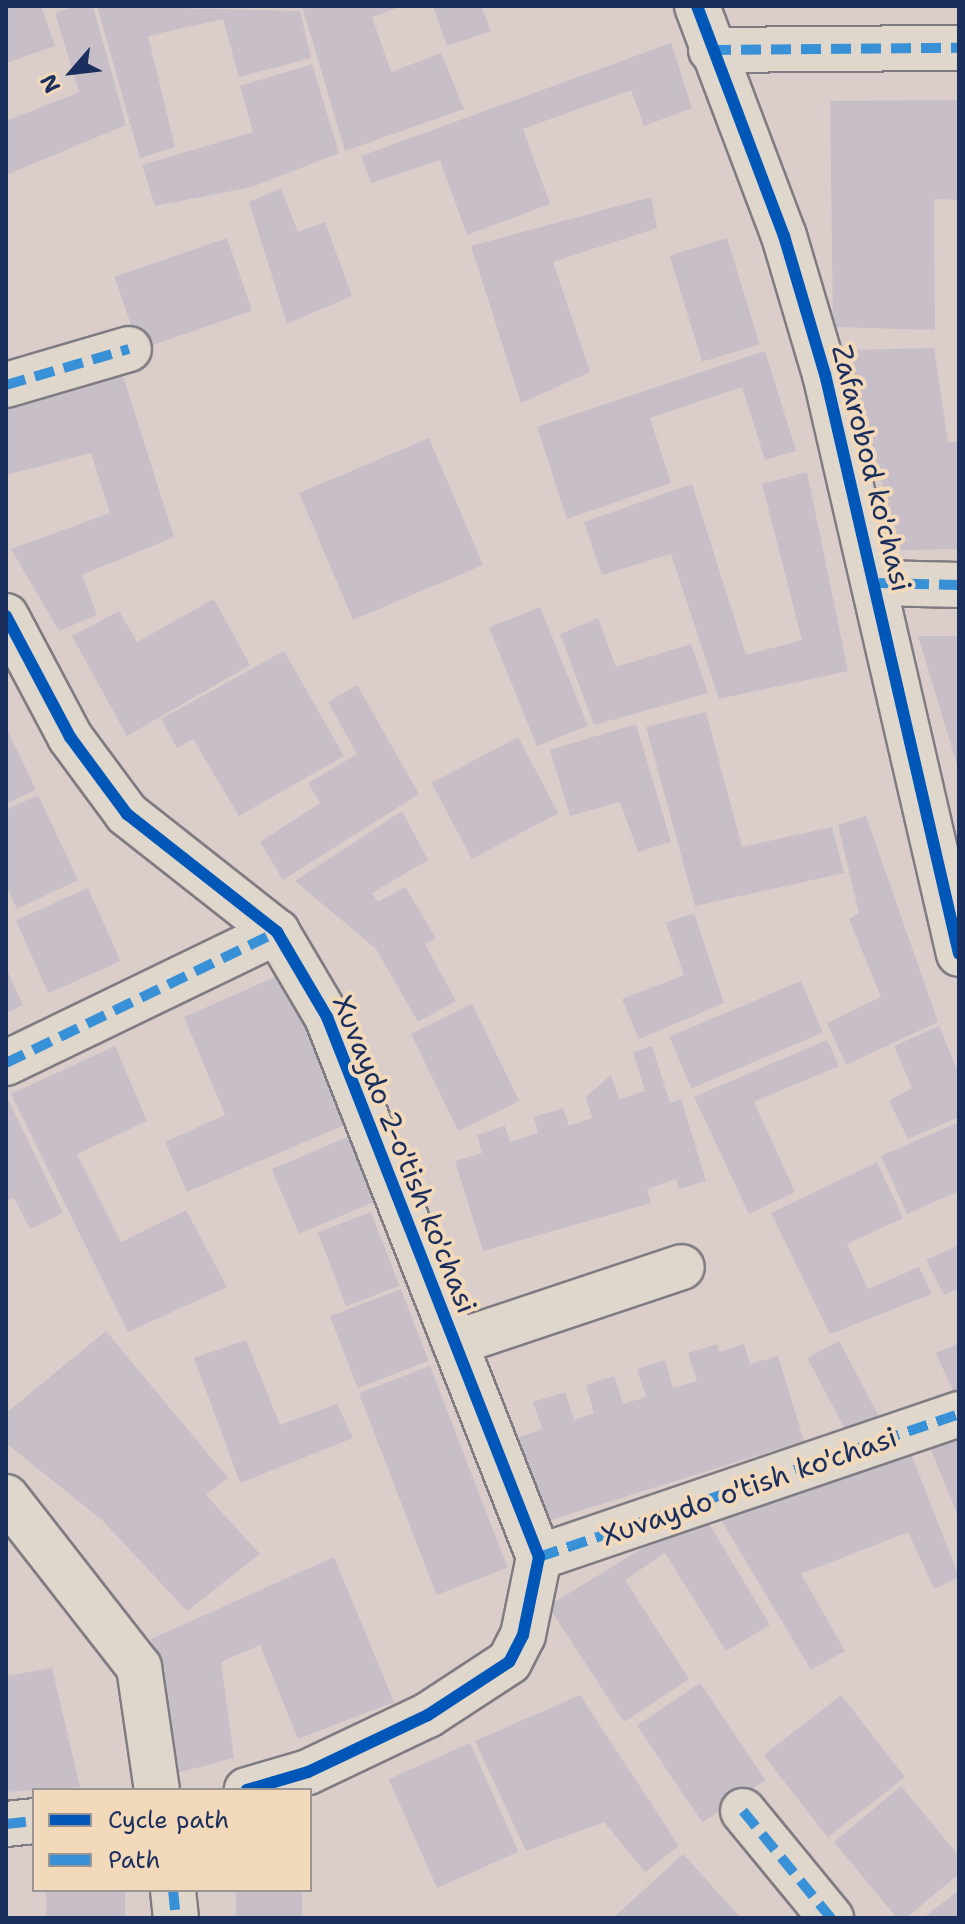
<!DOCTYPE html>
<html>
<head>
<meta charset="utf-8">
<style>
	body { margin:0 }
	#map { position:relative; width:965px; height:1924px; overflow:hidden; background:#dbceca; font-family:"Shantell Sans",sans-serif }
	div>[style] { position:absolute }
	[style*='--x'] { left:calc(var(--x)*1px); top:calc(var(--y)*1px); width:calc(var(--w)*1px); rotate:calc(var(--a)*1deg) }
	.building>* { inset:0; background:#c7bec7; transform-origin:0 0 }
	.roads { filter:drop-shadow(2px 0 #7e7c82) drop-shadow(-2px 0 #7e7c82) drop-shadow(0 2px #7e7c82) drop-shadow(0 -2px #7e7c82) }
	.minor>* { height:44px; margin:-22px; padding:0 22px; transform-origin:22px; border-radius:22px; background:#dfd6cc }
	.quiet>* { height:10px; margin-top:-5px; transform-origin:0; background:repeating-linear-gradient(90deg,#3891d7 0 20px,transparent 0 30px) }
	.cycleway>* { height:12px; margin:-6px; padding:0 6px; transform-origin:6px; border-radius:6px; background:#0057b8 }
	span { translate:-50% -50%; white-space:nowrap; text-align:center; line-height:1.15; -webkit-text-stroke:8px #f2d9ba; paint-order:stroke }
	.street-label { font-size:28px; color:#1b2f5e }
	.frame { position:absolute; inset:0; border:8px solid #1b2f5e; pointer-events:none }
	.legend { position:absolute; left:32px; top:1788px; width:280px; height:104px; box-sizing:border-box; background:#f2d9ba; border:2px solid #9c9595; margin:0; padding:10px 14px; list-style:none; font-size:24px; color:#1b2f5e }
	.legend li { display:flex; align-items:center; gap:16px; height:40px }
	.legend b { width:40px; border:2px solid #9c9595 }
	.north { position:absolute; left:32px; top:32px; width:80px; height:80px; -webkit-text-stroke:6px #f2d9ba; paint-order:stroke; rotate:242deg; font-size:22px; font-weight:700; line-height:32px; text-align:center; color:#1b2f5e }
	.north::after { content:''; display:block; margin:auto; width:28px; height:36px; background:#1b2f5e; clip-path:polygon(50% 0,100% 100%,50% 72%,0 100%) }
</style>
</head>
<body>
<div id="map">
	<div class="building">
		<div style="clip-path:polygon(6px 6px,41px 6px,55px 46px,6px 63px)"></div>
		<div style="clip-path:polygon(75px 6px,93px 6px,126px 125px,6px 175px,6px 121px,79px 92px,55px 13px)"></div>
		<div style="clip-path:polygon(97px 6px,300px 11px,311px 58px,239px 77px,223px 19px,148px 36px,175px 147px,140px 158px)"></div>
		<div style="clip-path:polygon(302px 6px,402px 6px,372px 17px,391px 72px,441px 53px,464px 109px,345px 151px)"></div>
		<div style="clip-path:polygon(433px 6px,481px 6px,491px 31px,447px 46px)"></div>
		<div style="clip-path:polygon(671px 43px,692px 108px,644px 126px,631px 90px,523px 129px,550px 204px,467px 235px,440px 160px,371px 183px,361px 156px)"></div>
		<div style="clip-path:polygon(312px 64px,339px 153px,252px 187px,155px 206px,142px 165px,253px 132px,240px 86px)"></div>
		<div style="clip-path:polygon(959px 100px,959px 200px,934px 199px,935px 330px,833px 327px,830px 101px)"></div>
		<div style="clip-path:polygon(281px 188px,298px 232px,325px 222px,352px 296px,287px 324px,249px 202px)"></div>
		<div style="clip-path:polygon(651px 197px,657px 228px,553px 262px,590px 372px,521px 403px,471px 246px)"></div>
		<div style="left:227px;top:238px;width:77px;height:119px;rotate:71deg"></div>
		<div style="left:727px;top:238px;width:111px;height:60px;rotate:73deg"></div>
		<div style="clip-path:polygon(934px 348px,948px 442px,959px 442px,959px 549px,901px 550px,844px 350px)"></div>
		<div style="clip-path:polygon(765px 351px,796px 451px,765px 460px,742px 387px,650px 418px,671px 483px,567px 519px,537px 427px)"></div>
		<div style="clip-path:polygon(123px 376px,174px 537px,82px 575px,97px 615px,59px 631px,11px 549px,110px 513px,91px 453px,6px 475px,6px 404px)"></div>
		<div style="left:429px;top:438px;width:138px;height:141px;rotate:67deg"></div>
		<div style="clip-path:polygon(807px 472px,848px 671px,719px 699px,671px 554px,602px 575px,584px 522px,692px 484px,746px 655px,802px 640px,762px 484px)"></div>
		<div style="clip-path:polygon(214px 599px,250px 665px,127px 736px,72px 636px,119px 611px,137px 642px)"></div>
		<div style="left:540px;top:607px;width:128px;height:55px;rotate:68deg"></div>
		<div style="clip-path:polygon(598px 618px,616px 667px,691px 644px,708px 693px,594px 725px,560px 634px)"></div>
		<div style="clip-path:polygon(918px 636px,959px 636px,959px 768px,958px 768px)"></div>
		<div style="clip-path:polygon(284px 651px,344px 756px,239px 816px,193px 739px,177px 748px,161px 719px)"></div>
		<div style="clip-path:polygon(357px 685px,419px 794px,283px 880px,260px 842px,320px 803px,308px 783px,357px 754px,328px 702px)"></div>
		<div style="clip-path:polygon(706px 712px,742px 847px,832px 827px,844px 873px,695px 906px,646px 727px)"></div>
		<div style="clip-path:polygon(636px 724px,671px 842px,638px 852px,620px 802px,570px 816px,550px 750px)"></div>
		<div style="clip-path:polygon(6px 727px,36px 790px,6px 804px)"></div>
		<div style="left:518px;top:737px;width:86px;height:98px;rotate:62deg"></div>
		<div style="clip-path:polygon(38px 795px,78px 880px,17px 909px,6px 886px,6px 810px)"></div>
		<div style="clip-path:polygon(402px 811px,428px 860px,372px 893px,378px 902px,405px 887px,436px 938px,425px 944px,456px 1001px,418px 1022px,376px 949px,295px 881px)"></div>
		<div style="clip-path:polygon(866px 816px,938px 1022px,846px 1065px,827px 1023px,881px 997px,849px 919px,859px 913px,838px 825px)"></div>
		<div style="left:88px;top:888px;width:80px;height:79px;rotate:66deg"></div>
		<div style="clip-path:polygon(694px 913px,724px 1003px,639px 1039px,622px 999px,684px 975px,666px 923px)"></div>
		<div style="clip-path:polygon(6px 968px,23px 1005px,6px 1013px)"></div>
		<div style="clip-path:polygon(282px 974px,347px 1124px,187px 1192px,165px 1142px,225px 1115px,184px 1017px)"></div>
		<div style="left:801px;top:981px;width:56px;height:143px;rotate:67deg"></div>
		<div style="left:472px;top:1004px;width:108px;height:68px;rotate:64deg"></div>
		<div style="clip-path:polygon(939px 1026px,959px 1074px,959px 1117px,908px 1139px,889px 1101px,912px 1088px,894px 1046px)"></div>
		<div style="clip-path:polygon(827px 1040px,839px 1066px,754px 1102px,795px 1192px,749px 1214px,694px 1097px)"></div>
		<div style="clip-path:polygon(115px 1046px,147px 1121px,77px 1154px,121px 1242px,186px 1210px,227px 1287px,128px 1332px,11px 1094px)"></div>
		<div style="clip-path:polygon(652px 1046px,670px 1103px,681px 1099px,706px 1181px,679px 1189px,676px 1179px,647px 1189px,651px 1203px,483px 1251px,455px 1161px,482px 1153px,477px 1135px,505px 1126px,510px 1142px,538px 1133px,534px 1117px,563px 1108px,569px 1126px,592px 1118px,586px 1097px,611px 1075px,619px 1099px,645px 1091px,633px 1052px)"></div>
		<div style="clip-path:polygon(6px 1095px,63px 1213px,30px 1229px,14px 1198px,6px 1201px)"></div>
		<div style="clip-path:polygon(959px 1122px,959px 1191px,907px 1214px,881px 1156px)"></div>
		<div style="left:350px;top:1136px;width:70px;height:85px;rotate:67deg"></div>
		<div style="clip-path:polygon(877px 1162px,903px 1218px,847px 1244px,868px 1289px,919px 1267px,932px 1294px,830px 1334px,771px 1213px)"></div>
		<div style="left:371px;top:1212px;width:79px;height:57px;rotate:69deg"></div>
		<div style="clip-path:polygon(959px 1245px,959px 1288px,944px 1295px,926px 1260px)"></div>
		<div style="left:401px;top:1289px;width:77px;height:76px;rotate:69deg"></div>
		<div style="clip-path:polygon(106px 1331px,228px 1478px,206px 1495px,260px 1554px,187px 1611px,103px 1521px,6px 1443px,6px 1413px)"></div>
		<div style="clip-path:polygon(246px 1340px,280px 1425px,337px 1404px,353px 1438px,240px 1483px,194px 1358px)"></div>
		<div style="left:839px;top:1341px;width:84px;height:36px;rotate:62deg"></div>
		<div style="clip-path:polygon(959px 1343px,959px 1394px,955px 1396px,936px 1353px)"></div>
		<div style="clip-path:polygon(717px 1344px,719px 1352px,744px 1344px,750px 1364px,778px 1356px,804px 1441px,544px 1522px,517px 1438px,542px 1429px,533px 1402px,565px 1392px,574px 1420px,594px 1413px,586px 1385px,614px 1376px,623px 1404px,646px 1397px,637px 1369px,665px 1360px,673px 1388px,697px 1381px,688px 1353px)"></div>
		<div style="left:430px;top:1366px;width:216px;height:76px;rotate:69deg"></div>
		<div style="clip-path:polygon(959px 1422px,959px 1518px,925px 1435px)"></div>
		<div style="clip-path:polygon(907px 1443px,959px 1577px,934px 1589px,908px 1532px,801px 1574px,845px 1651px,811px 1670px,717px 1513px)"></div>
		<div style="clip-path:polygon(702px 1512px,770px 1625px,726px 1651px,665px 1553px,625px 1580px,689px 1679px,624px 1722px,548px 1606px)"></div>
		<div style="clip-path:polygon(334px 1557px,394px 1702px,298px 1739px,260px 1645px,221px 1662px,234px 1758px,177px 1773px,151px 1639px)"></div>
		<div style="clip-path:polygon(52px 1668px,80px 1787px,6px 1792px,6px 1676px)"></div>
		<div style="left:700px;top:1683px;width:117px;height:76px;rotate:56deg"></div>
		<div style="clip-path:polygon(580px 1695px,679px 1846px,645px 1872px,604px 1822px,526px 1851px,475px 1741px)"></div>
		<div style="left:841px;top:1695px;width:104px;height:98px;rotate:52deg"></div>
		<div style="left:470px;top:1743px;width:119px;height:89px;rotate:66deg"></div>
		<div style="clip-path:polygon(901px 1786px,959px 1856px,959px 1874px,906px 1918px,897px 1918px,834px 1842px)"></div>
		<div style="clip-path:polygon(683px 1854px,741px 1918px,613px 1918px)"></div>
		<div style="left:46px;top:1890px;width:79px;height:28px"></div>
		<div style="left:236px;top:1890px;width:66px;height:28px"></div>
		<div style="clip-path:polygon(959px 1890px,959px 1918px,923px 1918px)"></div>
	</div>
	<div class="roads">
		<div class="minor">
			<div style="--x:697;--y:6;--w:246;--a:69.3"></div>
			<div style="--x:784;--y:236;--w:144;--a:73.5"></div>
			<div style="--x:825;--y:374;--w:595;--a:76.99"></div>
			<div style="--x:711;--y:50;--w:248;--a:-0.5"></div>
			<div style="--x:6;--y:385;--w:128;--a:-16.3"></div>
			<div style="--x:879;--y:583;--w:80;--a:1.4"></div>
			<div style="--x:6;--y:616;--w:137;--a:62.1"></div>
			<div style="--x:70;--y:737;--w:96;--a:53.5"></div>
			<div style="--x:127;--y:814;--w:191;--a:38.2"></div>
			<div style="--x:277;--y:932;--w:99;--a:59.5"></div>
			<div style="--x:327;--y:1017;--w:580;--a:68.57"></div>
			<div style="--x:539;--y:1557;--w:80;--a:101.6"></div>
			<div style="--x:523;--y:1635;--w:30;--a:117"></div>
			<div style="--x:509;--y:1662;--w:97;--a:146.8"></div>
			<div style="--x:428;--y:1715;--w:133;--a:154.6"></div>
			<div style="--x:308;--y:1772;--w:64;--a:163.6"></div>
			<div style="--x:6;--y:1063;--w:301;--a:-25.8"></div>
			<div style="--x:455;--y:1343;--w:239;--a:-18.5"></div>
			<div style="--x:6;--y:1497;--w:216;--a:52"></div>
			<div style="--x:139;--y:1667;--w:124;--a:81.7"></div>
			<div style="--x:539;--y:1557;--w:444;--a:-18.8"></div>
			<div style="--x:743;--y:1811;--w:139;--a:50.6"></div>
			<div style="--x:6;--y:1824;--w:28;--a:-6"></div>
			<div style="--x:173;--y:1890;--w:28;--a:84"></div>
		</div>
	</div>
	<div class="quiet">
		<div style="--x:711;--y:50;--w:248;--a:-0.5"></div>
		<div style="--x:6;--y:385;--w:128;--a:-16.3"></div>
		<div style="--x:879;--y:583;--w:80;--a:1.4"></div>
		<div style="--x:6;--y:1063;--w:301;--a:-25.8"></div>
		<div style="--x:539;--y:1557;--w:444;--a:-18.8"></div>
		<div style="--x:743;--y:1811;--w:139;--a:50.6"></div>
		<div style="--x:6;--y:1824;--w:28;--a:-6"></div>
		<div style="--x:173;--y:1890;--w:28;--a:84"></div>
	</div>
	<div class="cycleway">
		<div style="--x:697;--y:6;--w:246;--a:69.3"></div>
		<div style="--x:784;--y:236;--w:144;--a:73.5"></div>
		<div style="--x:825;--y:374;--w:595;--a:76.99"></div>
		<div style="--x:6;--y:616;--w:137;--a:62.1"></div>
		<div style="--x:70;--y:737;--w:96;--a:53.5"></div>
		<div style="--x:127;--y:814;--w:191;--a:38.2"></div>
		<div style="--x:277;--y:932;--w:99;--a:59.5"></div>
		<div style="--x:327;--y:1017;--w:580;--a:68.57"></div>
		<div style="--x:539;--y:1557;--w:80;--a:101.6"></div>
		<div style="--x:523;--y:1635;--w:30;--a:117"></div>
		<div style="--x:509;--y:1662;--w:97;--a:146.8"></div>
		<div style="--x:428;--y:1715;--w:133;--a:154.6"></div>
		<div style="--x:308;--y:1772;--w:64;--a:163.6"></div>
	</div>
	<div class="street-label">
		<span style="left:872px;top:468px;rotate:76deg">Zafarobod ko'chasi</span>
		<span style="left:405px;top:1154px;rotate:68deg">Xuvaydo 2-o'tish ko'chasi</span>
		<span style="left:749px;top:1486px;rotate:-19deg">Xuvaydo o'tish ko'chasi</span>
	</div>
	<div class="frame"></div>
	<ul class="legend">
	<li><b style="height:10px;background:#0057b8"></b>Cycle path</li>
	<li><b style="height:10px;background:#3891d7"></b>Path</li>
	</ul>
	<div class="north">N</div>
</div>
</body>
</html>
